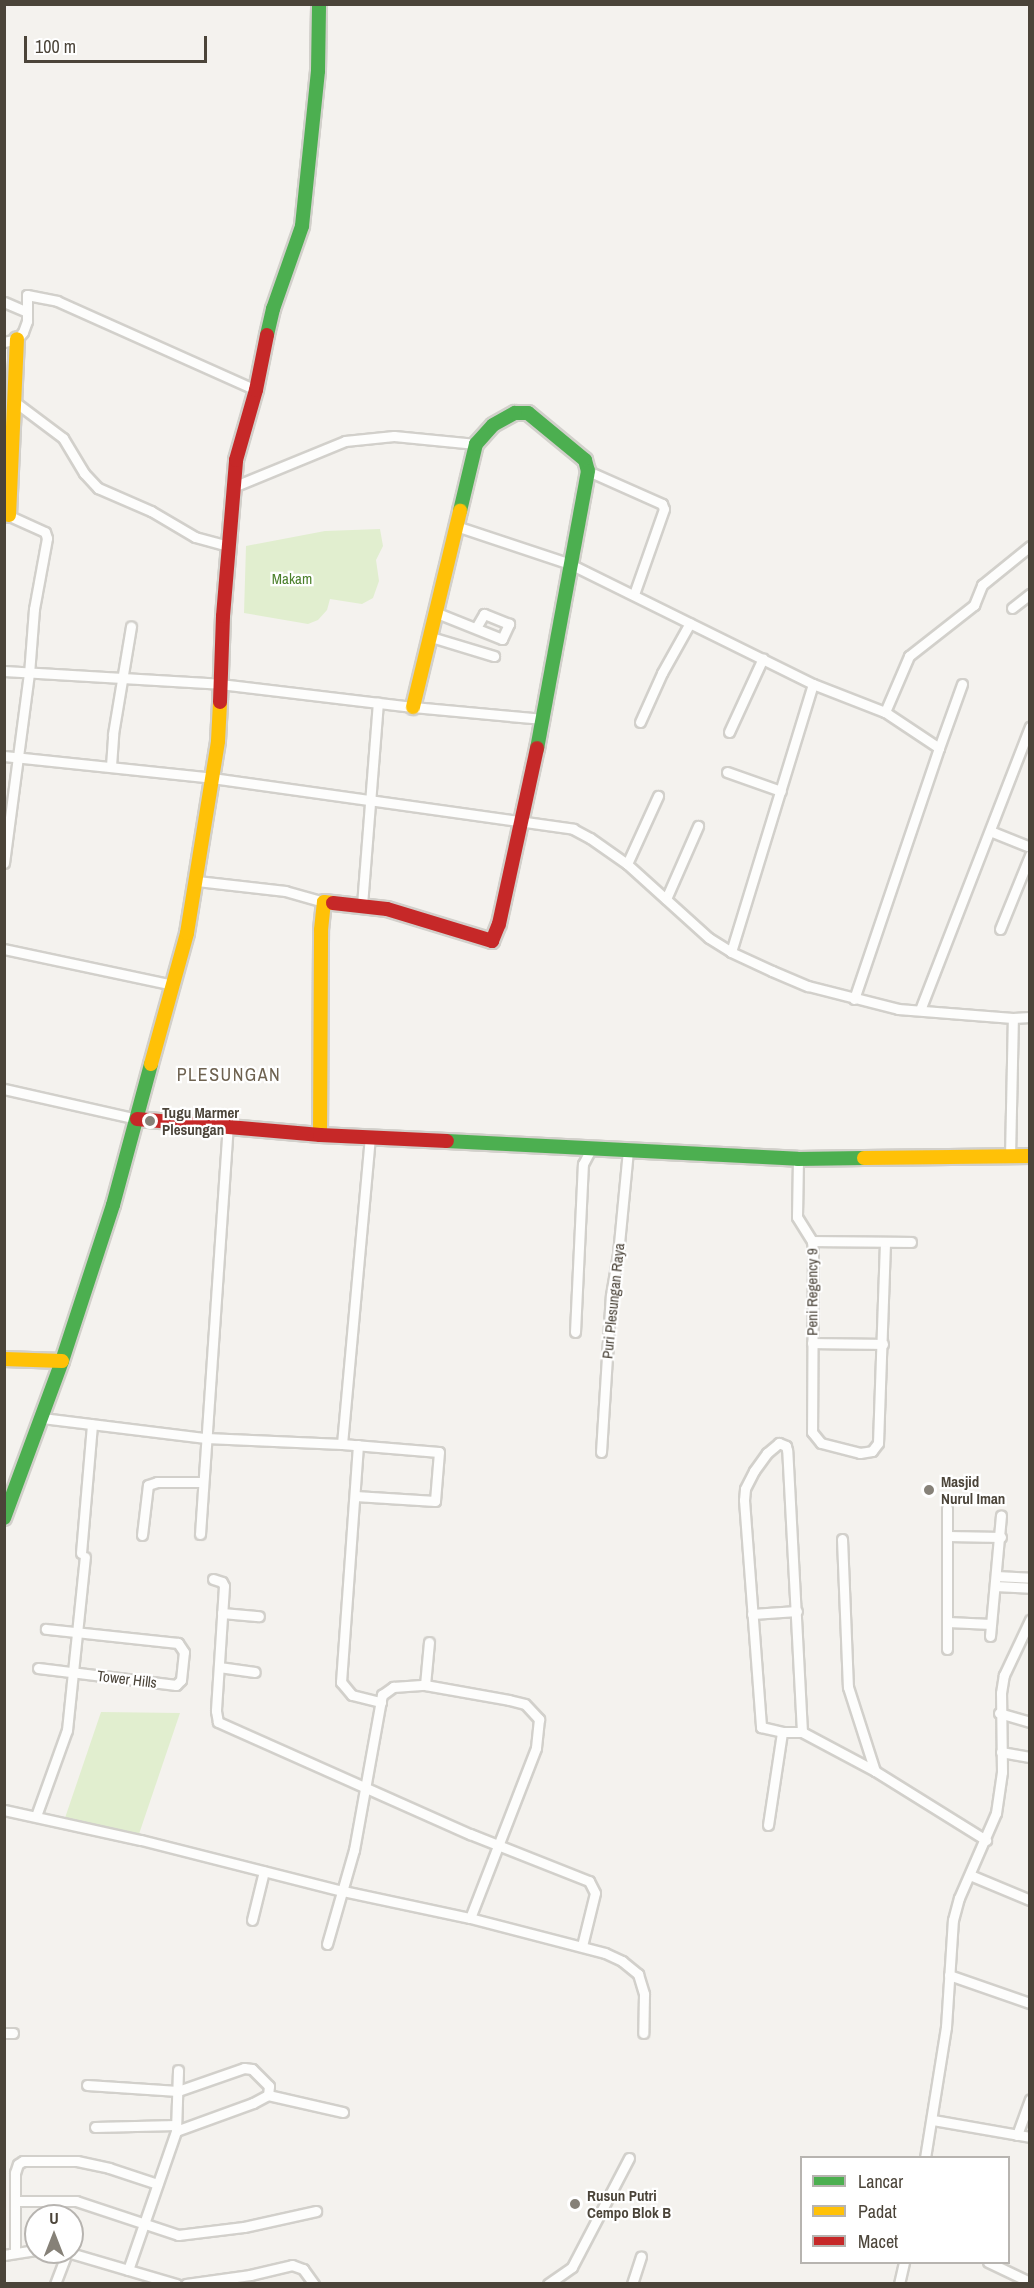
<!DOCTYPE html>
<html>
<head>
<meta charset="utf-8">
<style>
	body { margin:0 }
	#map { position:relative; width:1034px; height:2288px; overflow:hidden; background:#f4f2ee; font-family:"Archivo Narrow",sans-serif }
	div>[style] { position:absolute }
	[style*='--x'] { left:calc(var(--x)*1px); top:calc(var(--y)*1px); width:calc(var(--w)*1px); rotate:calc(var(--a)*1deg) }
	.green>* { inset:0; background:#e1eecf }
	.roads { filter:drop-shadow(2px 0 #d2d0cb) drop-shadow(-2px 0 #d2d0cb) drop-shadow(0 2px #d2d0cb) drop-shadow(0 -2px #d2d0cb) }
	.street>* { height:9px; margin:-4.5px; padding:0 4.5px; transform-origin:4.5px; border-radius:4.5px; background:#fdfdfc }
	.fast>* { height:14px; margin:-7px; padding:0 7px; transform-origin:7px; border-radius:7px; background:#4caf50 }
	.slow>* { height:14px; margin:-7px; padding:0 7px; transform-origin:7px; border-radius:7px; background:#ffc107 }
	.jam>* { height:14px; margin:-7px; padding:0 7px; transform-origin:7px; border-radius:7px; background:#c62828 }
	.dots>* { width:16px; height:16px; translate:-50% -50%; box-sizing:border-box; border:3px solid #fff; border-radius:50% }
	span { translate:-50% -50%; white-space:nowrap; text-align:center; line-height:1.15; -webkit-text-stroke:4.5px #fff; paint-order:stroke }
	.park-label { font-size:15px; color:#4a7f2a }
	.poi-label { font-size:15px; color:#4b4439; font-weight:700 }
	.left { translate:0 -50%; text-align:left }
	.street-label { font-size:15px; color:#4b4439 }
	.quarter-label { font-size:18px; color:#6e6250; letter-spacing:1.5px }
	.frame { position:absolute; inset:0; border:6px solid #4b4439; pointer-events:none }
	.legend { position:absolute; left:800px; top:2156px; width:210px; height:108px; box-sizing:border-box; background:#fff; border:2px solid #b7b4b0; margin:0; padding:8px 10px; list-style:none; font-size:18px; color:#4b4439 }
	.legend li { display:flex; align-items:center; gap:12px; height:30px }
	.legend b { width:30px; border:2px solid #b7b4b0 }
	.north { position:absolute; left:24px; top:2204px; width:60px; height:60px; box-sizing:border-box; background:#fff; border:2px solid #b7b4b0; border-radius:50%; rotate:0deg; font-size:16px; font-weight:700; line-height:24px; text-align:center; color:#4b4439 }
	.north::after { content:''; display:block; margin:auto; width:21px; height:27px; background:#868178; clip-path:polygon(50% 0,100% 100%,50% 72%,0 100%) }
	.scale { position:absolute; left:24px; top:36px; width:183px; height:27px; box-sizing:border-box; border:3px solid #4b4439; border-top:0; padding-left:8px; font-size:18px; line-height:21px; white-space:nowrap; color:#4b4439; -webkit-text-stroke:4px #fff; paint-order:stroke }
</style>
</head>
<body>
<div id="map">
	<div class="green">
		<div style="clip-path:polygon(380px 529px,383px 546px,376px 560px,379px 581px,373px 598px,362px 604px,330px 599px,327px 610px,318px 620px,308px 624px,244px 613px,246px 546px,325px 531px)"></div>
		<div style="clip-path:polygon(101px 1712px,180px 1713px,138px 1837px,65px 1818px)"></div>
	</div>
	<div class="roads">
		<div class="street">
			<div style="--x:4;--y:302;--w:25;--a:23"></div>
			<div style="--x:4;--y:342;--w:13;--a:-13"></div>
			<div style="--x:17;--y:339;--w:9;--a:-49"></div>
			<div style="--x:23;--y:332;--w:12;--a:-70"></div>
			<div style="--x:27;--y:321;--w:26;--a:-90"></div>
			<div style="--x:27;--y:295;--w:31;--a:11"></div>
			<div style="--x:57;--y:301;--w:218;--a:24.1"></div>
			<div style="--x:15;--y:402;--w:60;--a:36.9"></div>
			<div style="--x:63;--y:438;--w:41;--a:59"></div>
			<div style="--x:84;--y:473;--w:21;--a:47"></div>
			<div style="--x:98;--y:488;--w:58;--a:23.5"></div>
			<div style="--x:151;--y:511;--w:51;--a:30.6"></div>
			<div style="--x:195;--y:537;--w:34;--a:15"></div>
			<div style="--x:588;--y:471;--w:81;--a:24"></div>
			<div style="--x:662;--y:504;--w:5;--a:68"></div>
			<div style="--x:664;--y:509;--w:90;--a:109.4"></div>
			<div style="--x:233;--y:487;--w:121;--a:-22.3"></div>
			<div style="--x:345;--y:441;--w:49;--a:-5.8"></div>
			<div style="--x:394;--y:436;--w:82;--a:5.6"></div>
			<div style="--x:456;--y:526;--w:120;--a:18.4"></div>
			<div style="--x:570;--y:564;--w:271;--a:26.3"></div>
			<div style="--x:813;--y:684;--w:77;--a:21.3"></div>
			<div style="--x:885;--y:712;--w:65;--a:33.7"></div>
			<div style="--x:939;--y:748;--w:265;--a:108.7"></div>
			<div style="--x:1012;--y:608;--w:23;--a:-38"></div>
			<div style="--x:437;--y:613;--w:70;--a:21.8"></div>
			<div style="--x:502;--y:639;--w:17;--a:-65"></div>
			<div style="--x:509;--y:624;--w:27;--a:-158"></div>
			<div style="--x:484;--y:614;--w:16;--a:120"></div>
			<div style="--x:431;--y:637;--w:66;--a:16.8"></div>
			<div style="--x:4;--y:671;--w:216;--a:3.4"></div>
			<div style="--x:220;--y:684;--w:194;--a:6.8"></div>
			<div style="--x:413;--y:707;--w:131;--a:5.3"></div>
			<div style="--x:885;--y:712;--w:61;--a:-66.8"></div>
			<div style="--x:909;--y:656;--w:83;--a:-38.1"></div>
			<div style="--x:974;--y:605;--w:22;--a:-68"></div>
			<div style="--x:982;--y:585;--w:62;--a:-39.1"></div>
			<div style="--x:640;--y:722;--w:54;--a:-65.8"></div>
			<div style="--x:662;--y:673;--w:57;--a:-60.8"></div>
			<div style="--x:729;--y:732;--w:81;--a:-65.3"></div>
			<div style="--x:939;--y:748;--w:68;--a:-70.2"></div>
			<div style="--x:4;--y:756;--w:209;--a:6"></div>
			<div style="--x:212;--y:778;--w:365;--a:8"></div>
			<div style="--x:573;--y:829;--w:19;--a:28"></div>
			<div style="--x:590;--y:838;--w:45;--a:35.1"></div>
			<div style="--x:627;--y:864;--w:110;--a:42.1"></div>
			<div style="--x:709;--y:938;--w:26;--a:32"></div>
			<div style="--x:731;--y:952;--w:45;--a:24.9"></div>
			<div style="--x:772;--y:971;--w:39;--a:23"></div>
			<div style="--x:808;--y:986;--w:93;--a:14.3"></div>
			<div style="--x:898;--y:1009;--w:115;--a:4.5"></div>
			<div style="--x:1013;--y:1018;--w:17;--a:-3"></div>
			<div style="--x:111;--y:766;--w:32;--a:-86"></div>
			<div style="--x:113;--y:734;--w:109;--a:-80.5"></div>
			<div style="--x:727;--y:772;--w:57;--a:19.4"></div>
			<div style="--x:990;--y:831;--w:43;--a:21.8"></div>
			<div style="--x:4;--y:863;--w:191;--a:-82.5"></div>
			<div style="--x:29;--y:674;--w:65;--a:-85.6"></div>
			<div style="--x:34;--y:609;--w:72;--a:-79.6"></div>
			<div style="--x:47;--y:538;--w:6;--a:-108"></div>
			<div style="--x:45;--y:532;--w:44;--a:-155.8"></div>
			<div style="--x:627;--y:864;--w:75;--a:-65.5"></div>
			<div style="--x:197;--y:881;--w:89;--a:6.5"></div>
			<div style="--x:285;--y:891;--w:41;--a:15.8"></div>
			<div style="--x:666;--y:899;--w:80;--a:-66.3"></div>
			<div style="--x:362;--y:905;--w:203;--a:-85.5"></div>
			<div style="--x:1000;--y:929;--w:80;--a:-67.9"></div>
			<div style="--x:4;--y:949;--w:174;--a:12"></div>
			<div style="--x:731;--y:952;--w:280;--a:-73"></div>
			<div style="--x:920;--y:1010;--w:304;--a:-68.8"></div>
			<div style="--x:4;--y:1089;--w:136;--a:12.7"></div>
			<div style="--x:1010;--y:1157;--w:139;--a:-88.8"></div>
			<div style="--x:798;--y:1159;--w:58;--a:91"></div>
			<div style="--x:797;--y:1217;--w:28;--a:58"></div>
			<div style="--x:812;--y:1241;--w:11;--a:85"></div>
			<div style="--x:813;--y:1252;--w:180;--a:90.3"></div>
			<div style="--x:812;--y:1432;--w:14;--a:51"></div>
			<div style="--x:821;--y:1443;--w:40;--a:14.4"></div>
			<div style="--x:860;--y:1453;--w:12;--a:-9"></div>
			<div style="--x:872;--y:1451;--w:10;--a:-53"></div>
			<div style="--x:878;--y:1443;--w:201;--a:-88"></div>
			<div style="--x:812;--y:1241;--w:99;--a:0.6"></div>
			<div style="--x:575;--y:1332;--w:168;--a:-87.3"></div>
			<div style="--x:583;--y:1164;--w:17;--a:-62"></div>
			<div style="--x:812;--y:1343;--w:71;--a:0.8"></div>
			<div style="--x:42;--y:1418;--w:165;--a:7"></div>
			<div style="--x:206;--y:1438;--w:136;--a:2.5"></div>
			<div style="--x:342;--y:1444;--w:97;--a:4.7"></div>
			<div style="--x:439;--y:1452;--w:49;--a:94.7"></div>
			<div style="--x:435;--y:1501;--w:80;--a:-176.4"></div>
			<div style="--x:342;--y:1444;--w:309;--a:-84.8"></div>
			<div style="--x:358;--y:1445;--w:238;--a:94.1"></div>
			<div style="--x:341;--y:1682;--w:17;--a:50"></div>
			<div style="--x:352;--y:1695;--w:30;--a:14"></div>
			<div style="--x:601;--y:1452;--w:157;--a:-86.4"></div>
			<div style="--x:611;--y:1295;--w:42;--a:-80.3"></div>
			<div style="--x:618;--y:1254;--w:104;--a:-84.5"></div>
			<div style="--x:947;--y:1508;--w:141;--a:90"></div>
			<div style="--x:200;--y:1534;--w:407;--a:-86.1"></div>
			<div style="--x:142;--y:1535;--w:50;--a:-83.2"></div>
			<div style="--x:148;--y:1485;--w:9;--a:-18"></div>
			<div style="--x:157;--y:1482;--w:46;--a:0"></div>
			<div style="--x:948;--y:1536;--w:53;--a:1.1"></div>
			<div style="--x:842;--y:1539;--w:148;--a:87.7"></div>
			<div style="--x:848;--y:1687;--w:88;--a:72.2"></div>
			<div style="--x:81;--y:1553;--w:129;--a:-85.1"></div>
			<div style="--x:996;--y:1576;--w:34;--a:3"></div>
			<div style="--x:213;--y:1579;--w:9;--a:18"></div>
			<div style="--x:222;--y:1582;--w:4;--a:63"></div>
			<div style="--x:224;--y:1586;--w:125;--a:93.7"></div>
			<div style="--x:216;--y:1711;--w:11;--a:80"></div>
			<div style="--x:218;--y:1722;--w:276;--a:24"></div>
			<div style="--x:470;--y:1834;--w:128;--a:21.6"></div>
			<div style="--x:589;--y:1881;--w:13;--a:63"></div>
			<div style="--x:595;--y:1893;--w:55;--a:103.8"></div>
			<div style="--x:995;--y:1586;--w:35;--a:3"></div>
			<div style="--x:222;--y:1613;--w:37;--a:5"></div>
			<div style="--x:752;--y:1614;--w:45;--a:-3.8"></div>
			<div style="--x:948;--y:1622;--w:43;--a:2.7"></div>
			<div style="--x:990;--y:1636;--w:121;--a:-84.8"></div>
			<div style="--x:219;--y:1667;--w:36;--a:8"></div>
			<div style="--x:38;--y:1668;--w:139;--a:7"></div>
			<div style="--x:176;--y:1685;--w:7;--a:-45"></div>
			<div style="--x:181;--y:1680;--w:28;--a:-84"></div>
			<div style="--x:184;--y:1652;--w:11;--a:-124"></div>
			<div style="--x:178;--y:1643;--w:133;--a:-173.9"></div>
			<div style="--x:425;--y:1685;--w:43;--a:-84.7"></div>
			<div style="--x:999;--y:1713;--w:32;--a:16"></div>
			<div style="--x:802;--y:1732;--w:282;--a:-93"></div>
			<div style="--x:787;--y:1450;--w:4;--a:-104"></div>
			<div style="--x:786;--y:1446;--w:8;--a:-157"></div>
			<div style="--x:779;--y:1443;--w:16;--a:140"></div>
			<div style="--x:767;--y:1453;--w:22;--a:126"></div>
			<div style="--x:754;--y:1471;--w:20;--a:117"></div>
			<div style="--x:745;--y:1489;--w:11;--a:95"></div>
			<div style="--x:744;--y:1500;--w:228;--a:85.7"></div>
			<div style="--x:761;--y:1727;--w:22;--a:13"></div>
			<div style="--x:782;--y:1732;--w:20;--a:0"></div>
			<div style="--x:802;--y:1732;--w:83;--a:28.1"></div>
			<div style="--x:875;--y:1771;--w:131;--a:31.9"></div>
			<div style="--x:1001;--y:1752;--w:29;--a:10"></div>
			<div style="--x:4;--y:1810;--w:140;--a:12.4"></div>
			<div style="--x:141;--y:1840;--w:208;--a:14.2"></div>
			<div style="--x:343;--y:1891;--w:130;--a:12"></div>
			<div style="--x:470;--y:1918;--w:139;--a:14.5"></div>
			<div style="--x:605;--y:1953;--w:19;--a:25"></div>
			<div style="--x:622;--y:1961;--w:21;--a:39"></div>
			<div style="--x:638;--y:1974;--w:21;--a:73"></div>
			<div style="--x:644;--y:1994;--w:39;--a:91"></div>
			<div style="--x:36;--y:1816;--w:91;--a:-70.2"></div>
			<div style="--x:67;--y:1730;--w:174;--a:-84.1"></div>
			<div style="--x:768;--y:1825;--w:94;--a:-81.4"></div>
			<div style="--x:970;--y:1875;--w:65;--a:22.6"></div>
			<div style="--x:252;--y:1920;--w:50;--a:-76.2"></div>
			<div style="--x:327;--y:1944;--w:98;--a:-74"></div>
			<div style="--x:354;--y:1850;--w:158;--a:-79.8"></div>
			<div style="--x:382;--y:1695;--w:14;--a:-36"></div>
			<div style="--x:393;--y:1687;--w:32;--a:-4"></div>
			<div style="--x:425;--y:1685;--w:85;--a:10.1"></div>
			<div style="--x:509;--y:1700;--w:16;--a:14"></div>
			<div style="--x:525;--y:1704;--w:21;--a:47"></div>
			<div style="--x:539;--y:1719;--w:29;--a:96"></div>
			<div style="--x:536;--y:1748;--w:182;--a:111.2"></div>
			<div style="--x:949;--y:1975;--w:86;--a:19.1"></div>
			<div style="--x:4;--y:2033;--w:9;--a:0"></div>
			<div style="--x:87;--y:2085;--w:91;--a:3.8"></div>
			<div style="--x:178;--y:2091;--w:70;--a:-19.2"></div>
			<div style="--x:244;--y:2068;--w:8;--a:7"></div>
			<div style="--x:252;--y:2069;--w:24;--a:45"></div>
			<div style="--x:269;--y:2086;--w:9;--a:96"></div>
			<div style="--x:268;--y:2095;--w:17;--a:152"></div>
			<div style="--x:253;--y:2103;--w:82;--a:160"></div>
			<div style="--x:268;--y:2095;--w:77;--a:12.8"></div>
			<div style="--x:933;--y:2120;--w:98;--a:9.9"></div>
			<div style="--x:95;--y:2127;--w:81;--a:-1.4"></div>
			<div style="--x:1017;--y:2135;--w:38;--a:-70"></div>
			<div style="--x:925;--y:2158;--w:133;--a:-80.9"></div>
			<div style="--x:946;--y:2027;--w:107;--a:-86.3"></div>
			<div style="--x:953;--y:1920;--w:23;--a:-75"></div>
			<div style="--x:959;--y:1898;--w:93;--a:-66.5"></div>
			<div style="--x:996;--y:1813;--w:41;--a:-81.7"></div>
			<div style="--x:1002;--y:1772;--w:79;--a:-90.7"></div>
			<div style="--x:1001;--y:1693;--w:18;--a:-81"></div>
			<div style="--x:1004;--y:1675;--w:61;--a:-64.7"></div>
			<div style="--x:15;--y:2201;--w:61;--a:0"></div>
			<div style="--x:76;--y:2201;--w:108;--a:18.4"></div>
			<div style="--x:178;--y:2235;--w:66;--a:-6.9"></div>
			<div style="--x:244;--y:2227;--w:74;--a:-12.5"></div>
			<div style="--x:15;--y:2252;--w:79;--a:-90"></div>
			<div style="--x:15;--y:2173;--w:9;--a:-72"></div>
			<div style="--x:18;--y:2164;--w:6;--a:-31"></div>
			<div style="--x:23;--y:2161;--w:54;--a:0"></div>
			<div style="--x:77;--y:2161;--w:33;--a:12"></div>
			<div style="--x:109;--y:2168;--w:51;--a:18.4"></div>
			<div style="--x:67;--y:2252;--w:114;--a:16.4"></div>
			<div style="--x:4;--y:2255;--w:32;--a:-9"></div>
			<div style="--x:988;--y:2262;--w:47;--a:25.5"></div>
			<div style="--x:128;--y:2270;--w:147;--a:-70.9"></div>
			<div style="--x:176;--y:2131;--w:61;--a:-88.1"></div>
			<div style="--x:55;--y:2284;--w:34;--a:-69"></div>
			<div style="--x:186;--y:2284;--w:65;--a:-8"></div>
			<div style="--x:250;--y:2275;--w:43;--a:-13.4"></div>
			<div style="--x:292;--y:2265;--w:12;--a:20"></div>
			<div style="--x:303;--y:2269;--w:19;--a:54"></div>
			<div style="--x:548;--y:2284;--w:29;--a:-35"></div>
			<div style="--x:572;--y:2267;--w:123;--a:-62.4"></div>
			<div style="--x:632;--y:2284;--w:29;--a:-72"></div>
			<div style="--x:899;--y:2284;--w:23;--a:-77"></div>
		</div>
		<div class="fast">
			<div style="--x:267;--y:335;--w:27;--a:-77"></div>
			<div style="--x:273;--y:309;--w:88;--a:-70.7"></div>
			<div style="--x:302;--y:226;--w:156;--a:-84.1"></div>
			<div style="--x:318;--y:71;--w:67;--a:-89.1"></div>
			<div style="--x:460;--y:511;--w:69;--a:-76.6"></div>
			<div style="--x:476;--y:444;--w:25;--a:-48"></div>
			<div style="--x:493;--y:425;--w:25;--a:-29"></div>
			<div style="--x:515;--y:413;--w:13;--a:0"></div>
			<div style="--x:528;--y:413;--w:74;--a:39.5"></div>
			<div style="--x:585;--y:460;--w:11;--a:75"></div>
			<div style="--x:588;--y:471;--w:282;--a:100.4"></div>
			<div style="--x:447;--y:1141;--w:351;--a:2.9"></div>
			<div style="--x:798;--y:1159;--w:66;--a:-0.9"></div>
			<div style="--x:4;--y:1518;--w:167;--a:-69.7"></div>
			<div style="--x:62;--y:1361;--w:164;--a:-71.9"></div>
			<div style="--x:113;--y:1205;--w:146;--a:-74.9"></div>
		</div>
		<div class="slow">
			<div style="--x:9;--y:515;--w:176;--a:-87.4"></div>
			<div style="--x:413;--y:707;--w:202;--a:-76.5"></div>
			<div style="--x:151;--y:1064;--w:136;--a:-74.6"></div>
			<div style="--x:187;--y:933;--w:194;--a:-80.8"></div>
			<div style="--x:218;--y:741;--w:39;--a:-87"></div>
			<div style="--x:320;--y:1135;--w:205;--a:-89.7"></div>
			<div style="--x:321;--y:930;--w:28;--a:-84"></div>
			<div style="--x:324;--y:902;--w:9;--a:6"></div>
			<div style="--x:864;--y:1158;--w:166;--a:-0.7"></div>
			<div style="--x:4;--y:1359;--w:58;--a:2"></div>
		</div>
		<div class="jam">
			<div style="--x:220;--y:702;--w:86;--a:-88"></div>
			<div style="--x:223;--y:616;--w:157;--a:-85.2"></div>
			<div style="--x:236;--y:460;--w:73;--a:-74.1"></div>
			<div style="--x:256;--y:390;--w:56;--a:-78.7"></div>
			<div style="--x:333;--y:903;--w:54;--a:6.3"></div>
			<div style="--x:387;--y:909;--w:110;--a:16.9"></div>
			<div style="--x:492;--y:941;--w:18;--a:-68"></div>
			<div style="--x:499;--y:924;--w:180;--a:-77.8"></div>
			<div style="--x:137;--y:1119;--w:184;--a:5"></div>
			<div style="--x:320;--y:1135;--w:127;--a:2.7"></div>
		</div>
	</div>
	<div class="dots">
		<div style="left:150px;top:1121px;background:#868178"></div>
		<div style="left:929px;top:1490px;background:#868178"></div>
		<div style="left:575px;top:2204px;background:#868178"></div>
	</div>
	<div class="park-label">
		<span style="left:292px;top:579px">Makam</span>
	</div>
	<div class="poi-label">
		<span class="left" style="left:162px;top:1121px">Tugu Marmer<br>Plesungan</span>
		<span class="left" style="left:941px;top:1490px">Masjid<br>Nurul Iman</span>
		<span class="left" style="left:587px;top:2204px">Rusun Putri<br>Cempo Blok B</span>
	</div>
	<div class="street-label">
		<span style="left:812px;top:1292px;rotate:-90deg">Peni Regency 9</span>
		<span style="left:613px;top:1301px;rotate:-84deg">Puri Plesungan Raya</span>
		<span style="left:127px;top:1679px;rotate:7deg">Tower Hills</span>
	</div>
	<div class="quarter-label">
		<span style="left:229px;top:1075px">PLESUNGAN</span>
	</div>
	<div class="frame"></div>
	<ul class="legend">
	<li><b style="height:8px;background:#4caf50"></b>Lancar</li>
	<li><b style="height:8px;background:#ffc107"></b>Padat</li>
	<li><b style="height:8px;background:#c62828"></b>Macet</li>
	</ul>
	<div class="north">U</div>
	<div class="scale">100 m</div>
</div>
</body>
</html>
